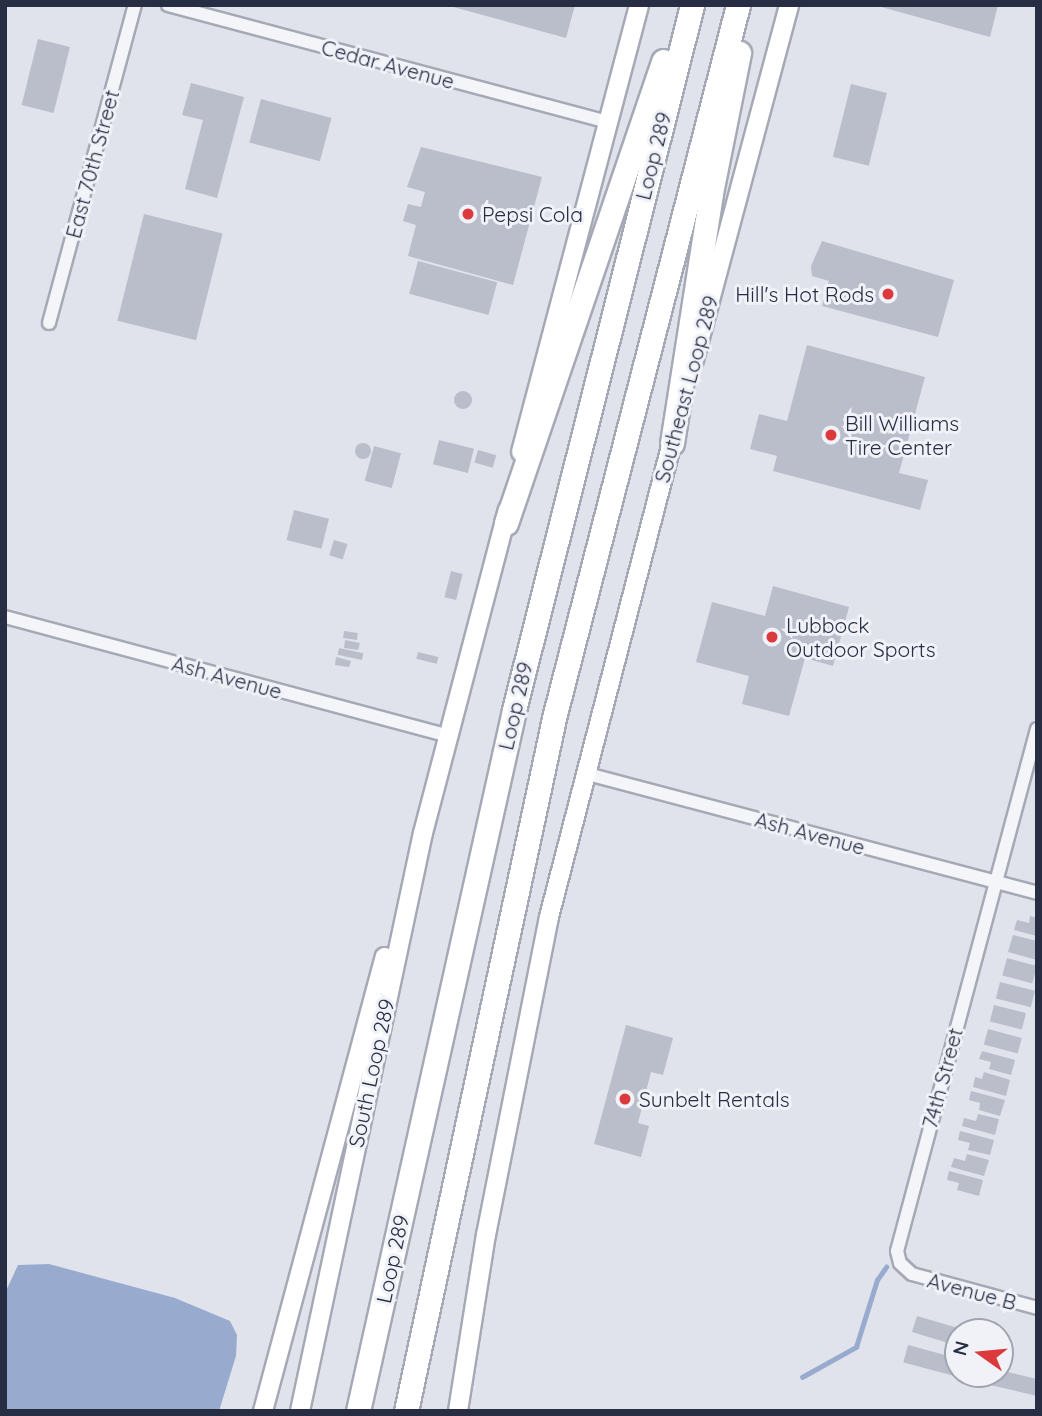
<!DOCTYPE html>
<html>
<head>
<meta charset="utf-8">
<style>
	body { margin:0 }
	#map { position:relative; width:1042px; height:1416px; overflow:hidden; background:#e0e3eb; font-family:Quicksand,sans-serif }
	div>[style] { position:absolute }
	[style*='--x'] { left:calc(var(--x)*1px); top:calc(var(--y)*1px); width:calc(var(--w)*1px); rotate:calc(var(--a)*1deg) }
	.water>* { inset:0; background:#98abce }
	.stream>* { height:4.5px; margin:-2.25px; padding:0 2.25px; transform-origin:2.25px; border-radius:2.25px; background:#98abce }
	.building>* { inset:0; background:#babecb; transform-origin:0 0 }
	.round { border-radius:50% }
	.roads { filter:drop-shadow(2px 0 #a5a9b6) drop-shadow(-2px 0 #a5a9b6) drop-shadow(0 2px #a5a9b6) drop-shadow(0 -2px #a5a9b6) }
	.street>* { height:12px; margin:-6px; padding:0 6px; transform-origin:6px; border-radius:6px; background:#f4f5f8 }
	.secondary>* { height:18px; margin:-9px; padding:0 9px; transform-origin:9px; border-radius:9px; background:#fff }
	.highway>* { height:23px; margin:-11.5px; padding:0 11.5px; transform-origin:11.5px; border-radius:11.5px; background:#fff }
	.dots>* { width:19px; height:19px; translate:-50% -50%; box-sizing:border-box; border:4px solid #f0f2f8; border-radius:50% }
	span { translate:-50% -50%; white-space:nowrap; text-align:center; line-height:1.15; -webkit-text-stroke:6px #f0f2f8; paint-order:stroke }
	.street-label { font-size:21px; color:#272e44 }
	.poi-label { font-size:21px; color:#272e44 }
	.left { translate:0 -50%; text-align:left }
	.right { translate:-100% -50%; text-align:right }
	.frame { position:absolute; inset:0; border:7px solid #272e44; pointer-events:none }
	.north { position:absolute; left:944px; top:1318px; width:70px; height:70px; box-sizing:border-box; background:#f0f2f8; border:2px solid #a0a4b0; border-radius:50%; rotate:285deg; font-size:19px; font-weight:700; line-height:28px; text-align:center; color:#272e44 }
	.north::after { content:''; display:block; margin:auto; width:24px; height:32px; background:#dc393c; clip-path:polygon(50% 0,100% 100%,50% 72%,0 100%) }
</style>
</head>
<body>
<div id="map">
	<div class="water">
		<div style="clip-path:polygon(49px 1264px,175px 1298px,230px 1321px,237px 1335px,236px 1356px,219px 1411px,5px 1411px,5px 1293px,18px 1265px)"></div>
	</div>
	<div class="stream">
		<div style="--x:802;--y:1377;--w:62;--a:-29.1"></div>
		<div style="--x:856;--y:1347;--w:70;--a:-72.6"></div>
		<div style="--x:877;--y:1280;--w:16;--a:-55"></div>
	</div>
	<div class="building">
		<div style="clip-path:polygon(446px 5px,575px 5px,566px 38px)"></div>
		<div style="clip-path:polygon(874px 5px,998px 5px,990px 37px)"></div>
		<div style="left:38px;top:39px;width:33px;height:68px;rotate:14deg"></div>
		<div style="clip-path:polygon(191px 83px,244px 97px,217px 198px,185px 189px,203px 120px,182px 115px)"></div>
		<div style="left:851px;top:84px;width:37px;height:75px;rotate:14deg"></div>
		<div style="left:261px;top:99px;width:73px;height:45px;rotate:15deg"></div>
		<div style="clip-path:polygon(421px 147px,542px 177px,513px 285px,408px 256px,416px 225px,403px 221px,408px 204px,421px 207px,425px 192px,407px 187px)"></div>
		<div style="left:144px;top:214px;width:81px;height:110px;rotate:14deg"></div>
		<div style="clip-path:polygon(822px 241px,954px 280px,938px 337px,822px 306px,829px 281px,812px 276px,811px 266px)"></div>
		<div style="left:418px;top:261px;width:82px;height:34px;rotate:15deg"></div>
		<div style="clip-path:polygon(807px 345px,925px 377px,899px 473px,928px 480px,920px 510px,773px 471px,777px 456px,750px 449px,759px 414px,787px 421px)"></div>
		<div class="round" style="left:454px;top:391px;width:18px;height:18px"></div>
		<div style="left:439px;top:440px;width:36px;height:25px;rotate:14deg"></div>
		<div class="round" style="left:355px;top:443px;width:16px;height:16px"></div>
		<div style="left:374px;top:446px;width:28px;height:36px;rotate:15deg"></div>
		<div style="left:478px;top:450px;width:19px;height:13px;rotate:16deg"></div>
		<div style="left:294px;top:510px;width:36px;height:31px;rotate:14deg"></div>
		<div style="left:334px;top:540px;width:14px;height:16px;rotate:17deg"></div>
		<div style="left:451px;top:571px;width:12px;height:27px;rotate:14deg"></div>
		<div style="clip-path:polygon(773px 586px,849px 607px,833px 666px,805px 658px,789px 716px,742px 704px,749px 676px,696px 662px,712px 602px,765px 616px)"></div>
		<div style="left:344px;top:631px;width:14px;height:7px;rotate:8deg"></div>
		<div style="clip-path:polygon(345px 640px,360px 643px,358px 650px,344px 648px)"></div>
		<div style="left:339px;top:648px;width:25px;height:7px;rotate:12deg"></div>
		<div style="left:418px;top:652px;width:21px;height:7px;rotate:14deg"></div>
		<div style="clip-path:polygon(336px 657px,351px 661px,349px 667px,335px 665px)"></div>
		<div style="clip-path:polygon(1030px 916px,1037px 918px,1037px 936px,1014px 930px,1017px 920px,1029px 923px)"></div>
		<div style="clip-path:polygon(1013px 935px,1037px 941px,1037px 960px,1008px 952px)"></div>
		<div style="left:1007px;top:958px;width:31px;height:18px;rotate:15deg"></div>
		<div style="left:1000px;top:982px;width:36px;height:17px;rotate:14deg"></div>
		<div style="left:994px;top:1005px;width:33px;height:17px;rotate:14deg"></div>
		<div style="clip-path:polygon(626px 1025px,673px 1038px,663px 1075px,651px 1072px,638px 1123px,649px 1126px,641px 1157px,594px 1144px)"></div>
		<div style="left:988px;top:1029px;width:35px;height:16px;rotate:15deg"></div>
		<div style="clip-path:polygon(982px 1051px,1015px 1060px,1011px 1075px,989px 1069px,991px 1062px,979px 1059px)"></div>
		<div style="clip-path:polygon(984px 1072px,1010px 1080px,1006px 1096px,973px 1087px,975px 1077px,982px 1079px)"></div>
		<div style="clip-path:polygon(971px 1091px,1005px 1100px,1000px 1116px,979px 1110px,980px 1103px,969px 1100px)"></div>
		<div style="clip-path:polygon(978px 1114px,999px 1119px,995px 1135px,962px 1126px,964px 1118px,976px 1121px)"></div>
		<div style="clip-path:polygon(960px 1131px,994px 1140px,990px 1155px,968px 1150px,970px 1143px,958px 1140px)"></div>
		<div style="clip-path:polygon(967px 1154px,989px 1160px,984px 1176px,951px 1167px,954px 1158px,965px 1161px)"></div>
		<div style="clip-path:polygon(949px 1171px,983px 1180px,979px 1196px,957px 1190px,959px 1183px,947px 1180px)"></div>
		<div style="clip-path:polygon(917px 1316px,968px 1331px,968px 1332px,958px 1332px,958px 1346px,912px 1332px)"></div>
		<div style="clip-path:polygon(1000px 1339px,1007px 1341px,1002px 1360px,1000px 1360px)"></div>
		<div style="left:908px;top:1345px;width:52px;height:18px;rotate:15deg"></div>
		<div style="clip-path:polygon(1000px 1370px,1037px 1379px,1037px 1396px,982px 1383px,984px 1374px,1000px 1374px)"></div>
	</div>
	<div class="roads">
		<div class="street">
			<div style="--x:168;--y:5;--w:456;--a:14.9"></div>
			<div style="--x:49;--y:323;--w:329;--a:-74.9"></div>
			<div style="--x:5;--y:617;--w:460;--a:15"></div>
			<div style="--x:1037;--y:729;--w:540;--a:105.01"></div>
			<div style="--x:897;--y:1251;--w:12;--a:76"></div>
			<div style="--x:900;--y:1263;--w:16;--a:43"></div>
			<div style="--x:912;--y:1274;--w:130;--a:15.2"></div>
			<div style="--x:584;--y:773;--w:469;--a:14.8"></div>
		</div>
		<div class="secondary">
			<div style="--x:694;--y:360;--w:367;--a:-75"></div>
			<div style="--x:521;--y:452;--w:462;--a:-75.2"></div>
			<div style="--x:263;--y:1411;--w:470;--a:-75"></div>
			<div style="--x:300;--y:1411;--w:591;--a:-77.99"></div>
			<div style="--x:423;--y:833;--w:334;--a:-75.3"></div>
			<div style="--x:458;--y:1411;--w:178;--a:-81"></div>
			<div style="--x:486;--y:1235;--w:324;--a:-78.8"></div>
			<div style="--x:549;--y:917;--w:502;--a:-75.47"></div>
		</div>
		<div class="highway">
			<div style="--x:672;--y:443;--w:253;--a:-81.1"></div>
			<div style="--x:711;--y:193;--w:143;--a:-78.7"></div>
			<div style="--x:506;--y:523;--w:488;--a:-71.2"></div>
			<div style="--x:358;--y:1411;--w:718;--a:-77.45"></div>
			<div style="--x:514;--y:710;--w:727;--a:-75.83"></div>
			<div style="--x:406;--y:1411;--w:709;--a:-77.94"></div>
			<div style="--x:554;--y:718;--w:736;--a:-75.53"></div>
		</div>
	</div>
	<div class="dots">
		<div style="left:468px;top:214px;background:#dc393c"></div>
		<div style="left:888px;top:294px;background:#dc393c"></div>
		<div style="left:831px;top:435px;background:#dc393c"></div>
		<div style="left:772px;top:637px;background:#dc393c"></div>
		<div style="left:625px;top:1099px;background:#dc393c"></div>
	</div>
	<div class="street-label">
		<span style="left:388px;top:64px;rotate:15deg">Cedar Avenue</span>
		<span style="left:653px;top:156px;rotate:-76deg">Loop 289</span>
		<span style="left:92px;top:164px;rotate:-75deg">East 70th Street</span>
		<span style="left:686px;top:389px;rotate:-75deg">Southeast Loop 289</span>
		<span style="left:227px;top:677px;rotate:15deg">Ash Avenue</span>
		<span style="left:515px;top:706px;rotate:-77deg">Loop 289</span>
		<span style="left:810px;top:833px;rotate:15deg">Ash Avenue</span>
		<span style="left:371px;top:1073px;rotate:-78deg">South Loop 289</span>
		<span style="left:942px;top:1078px;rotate:-75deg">74th Street</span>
		<span style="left:392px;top:1259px;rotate:-78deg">Loop 289</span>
		<span style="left:972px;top:1291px;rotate:15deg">Avenue B</span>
	</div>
	<div class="poi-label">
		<span class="left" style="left:482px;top:214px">Pepsi Cola</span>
		<span class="right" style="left:874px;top:294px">Hill's Hot Rods</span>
		<span class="left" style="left:845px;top:435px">Bill Williams<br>Tire Center</span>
		<span class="left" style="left:786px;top:637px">Lubbock<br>Outdoor Sports</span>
		<span class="left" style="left:639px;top:1099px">Sunbelt Rentals</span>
	</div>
	<div class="frame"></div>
	<div class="north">N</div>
</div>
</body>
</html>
